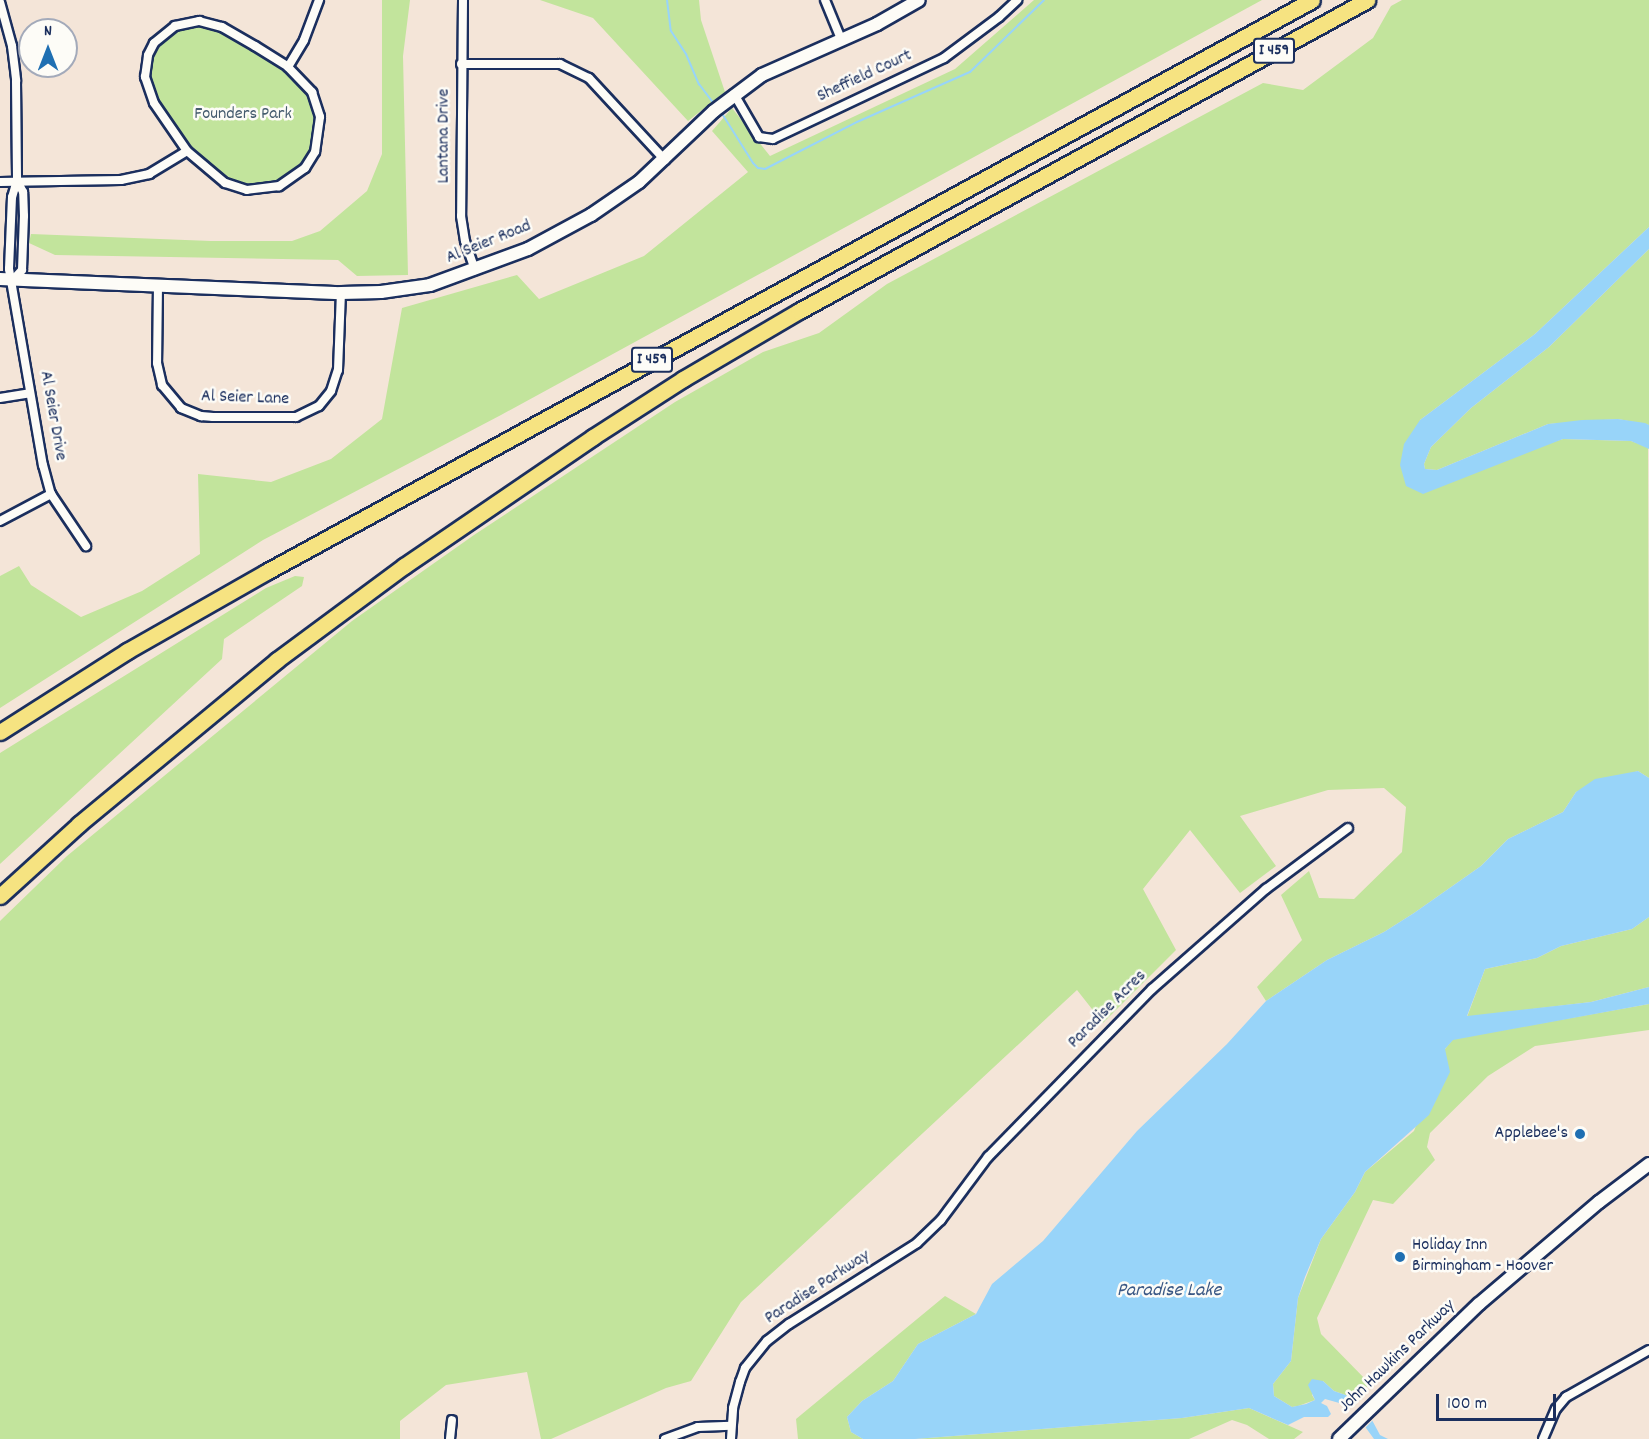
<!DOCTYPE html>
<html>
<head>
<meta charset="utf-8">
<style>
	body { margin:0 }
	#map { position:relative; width:1649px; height:1439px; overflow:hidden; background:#f4e5d8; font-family:Dekko,sans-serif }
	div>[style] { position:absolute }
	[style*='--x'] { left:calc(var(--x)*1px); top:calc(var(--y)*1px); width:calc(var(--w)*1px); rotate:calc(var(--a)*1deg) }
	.green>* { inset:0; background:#c2e49c }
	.water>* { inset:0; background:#98d4f9 }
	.pier>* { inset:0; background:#f4e5d8 }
	.stream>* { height:2px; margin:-1px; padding:0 1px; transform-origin:1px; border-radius:1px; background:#98d4f9 }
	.roads { filter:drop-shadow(2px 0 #1b2f5e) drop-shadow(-2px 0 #1b2f5e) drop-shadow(0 2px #1b2f5e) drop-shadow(0 -2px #1b2f5e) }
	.street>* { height:8px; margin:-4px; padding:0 4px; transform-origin:4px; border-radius:4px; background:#fdfcf7 }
	.secondary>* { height:12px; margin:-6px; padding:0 6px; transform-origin:6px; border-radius:6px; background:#fdfcf7 }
	.highway>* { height:15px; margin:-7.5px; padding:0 7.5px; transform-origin:7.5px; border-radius:7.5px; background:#f6e381 }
	.dots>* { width:16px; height:16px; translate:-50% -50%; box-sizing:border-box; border:3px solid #fdfcf7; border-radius:50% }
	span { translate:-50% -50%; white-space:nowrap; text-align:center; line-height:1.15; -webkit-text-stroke:5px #fdfcf7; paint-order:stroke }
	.shield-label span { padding:2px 4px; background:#fdfcf7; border:2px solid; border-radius:4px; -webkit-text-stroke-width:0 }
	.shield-label { font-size:16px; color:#1b2f5e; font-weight:700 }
	.street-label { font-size:18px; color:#1b2f5e }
	.park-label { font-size:18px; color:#455c6e }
	.poi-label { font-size:18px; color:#1b2f5e }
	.right { translate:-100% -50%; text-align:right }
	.left { translate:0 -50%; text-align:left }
	.water-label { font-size:20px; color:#3a5885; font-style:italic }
	.north { position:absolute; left:18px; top:18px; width:60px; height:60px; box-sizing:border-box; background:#fdfcf7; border:2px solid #a3aaba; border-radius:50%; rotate:0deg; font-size:16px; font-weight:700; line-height:24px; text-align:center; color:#1b2f5e }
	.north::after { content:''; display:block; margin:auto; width:21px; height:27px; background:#1f6fb2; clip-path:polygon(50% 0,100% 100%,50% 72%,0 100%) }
	.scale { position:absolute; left:1436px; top:1394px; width:120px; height:27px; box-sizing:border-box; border:3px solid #1b2f5e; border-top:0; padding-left:8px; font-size:18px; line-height:21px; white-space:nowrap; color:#1b2f5e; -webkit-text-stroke:4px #fdfcf7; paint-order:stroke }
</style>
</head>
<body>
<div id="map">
	<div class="green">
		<div style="clip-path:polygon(382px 0,410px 0,403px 56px,408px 275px,357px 276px,338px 260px,55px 255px,29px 243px,31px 234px,211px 241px,292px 241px,320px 231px,367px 191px,382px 154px)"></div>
		<div style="clip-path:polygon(540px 0,699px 0,701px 20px,725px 92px,688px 121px,593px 18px)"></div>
		<div style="clip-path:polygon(1034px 0,1262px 0,501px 415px,263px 540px,0 708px,0 576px,19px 566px,31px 585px,81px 617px,142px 591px,200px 554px,198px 474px,271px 482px,331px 459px,382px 419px,402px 308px,517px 275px,539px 299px,644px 256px,748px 172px,712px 131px,732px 108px,770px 156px,955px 69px)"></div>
		<div style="clip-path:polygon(1402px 0,1649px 0,1649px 227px,1535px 334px,1420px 420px,1406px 486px,1563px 439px,1631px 441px,1648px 447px,1649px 778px,1638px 771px,1576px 792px,1563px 812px,1508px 839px,1481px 866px,1414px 913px,1384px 932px,1327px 960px,1266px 1001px,1257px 987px,1302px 940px,1281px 895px,1309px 871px,1319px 898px,1354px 899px,1402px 852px,1406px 807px,1384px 788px,1328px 790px,1240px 816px,1276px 866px,1240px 893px,1190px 830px,1143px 889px,1176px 950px,1103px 1023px,1077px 990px,741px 1302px,691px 1381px,666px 1388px,551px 1439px,541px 1439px,527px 1372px,446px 1385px,400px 1421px,400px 1439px,0 1439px,0 921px,67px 856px,352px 621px,474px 535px,675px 402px,763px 352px,819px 333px,887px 284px,1263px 83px,1303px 90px,1373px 38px,1391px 6px)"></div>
		<div style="clip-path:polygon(195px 26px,218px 31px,288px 67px,314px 105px,317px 127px,312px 150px,295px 174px,274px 185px,248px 190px,226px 182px,186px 150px,150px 92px,148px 69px,157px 48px,178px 31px)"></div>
		<div style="clip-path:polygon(1649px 249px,1649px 425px,1618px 419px,1548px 424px,1437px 470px,1425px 469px,1424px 464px,1431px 447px,1471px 408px,1549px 347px)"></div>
		<div style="clip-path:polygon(295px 576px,304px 577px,302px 586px,224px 639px,222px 659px,0 864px,0 753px,266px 588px)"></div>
		<div style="clip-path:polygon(1649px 917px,1649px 987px,1591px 1002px,1467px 1017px,1485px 969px,1537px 958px,1561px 946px,1632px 929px)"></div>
		<div style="clip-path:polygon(1649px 1004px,1649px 1030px,1535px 1046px,1488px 1076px,1430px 1133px,1427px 1147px,1435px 1160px,1393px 1204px,1373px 1200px,1317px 1318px,1321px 1334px,1370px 1384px,1354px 1398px,1334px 1391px,1323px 1381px,1312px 1395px,1315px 1400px,1298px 1406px,1292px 1407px,1274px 1396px,1273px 1384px,1291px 1361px,1298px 1298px,1321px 1239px,1355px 1192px,1365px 1172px,1414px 1131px,1445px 1049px,1453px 1039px)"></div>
		<div style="clip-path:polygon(945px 1296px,976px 1314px,918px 1344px,893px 1381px,862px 1401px,847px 1417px,851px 1432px,863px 1439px,798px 1439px,796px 1419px)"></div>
		<div style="clip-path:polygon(1249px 1408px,1303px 1432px,1294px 1439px,1269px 1439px,1247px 1425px,1232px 1420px,1189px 1439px,915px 1439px,1182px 1418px)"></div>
	</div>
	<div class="water">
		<div style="clip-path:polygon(1649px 227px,1649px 249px,1549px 347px,1471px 408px,1431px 447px,1424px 464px,1425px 469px,1437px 470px,1548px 424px,1582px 420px,1618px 419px,1645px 423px,1649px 425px,1649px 449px,1631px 441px,1563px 439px,1423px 494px,1406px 486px,1400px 465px,1404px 444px,1420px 420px,1535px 334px)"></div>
		<div style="clip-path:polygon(1638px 771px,1649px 778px,1649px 917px,1632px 929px,1561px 946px,1537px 958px,1485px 969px,1467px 1016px,1591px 1002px,1649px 987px,1649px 1004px,1453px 1040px,1445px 1049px,1450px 1072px,1429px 1115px,1365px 1172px,1355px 1192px,1321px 1239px,1305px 1277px,1298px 1298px,1291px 1361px,1273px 1384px,1274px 1396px,1292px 1407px,1306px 1404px,1315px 1400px,1308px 1385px,1312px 1379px,1323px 1381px,1334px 1391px,1354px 1398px,1365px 1407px,1380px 1435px,1388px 1439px,1374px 1439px,1350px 1406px,1325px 1399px,1321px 1403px,1327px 1406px,1331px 1414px,1328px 1417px,1304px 1417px,1288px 1425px,1249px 1408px,1182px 1418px,915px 1439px,863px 1439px,851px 1432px,847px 1417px,862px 1401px,893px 1381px,918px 1344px,976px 1314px,992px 1284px,1043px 1241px,1137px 1131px,1227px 1044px,1266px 1001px,1327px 960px,1384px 932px,1414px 913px,1481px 866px,1508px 839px,1563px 812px,1576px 792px,1595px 779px)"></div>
	</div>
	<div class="pier">
		<div style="clip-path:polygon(1359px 1398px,1367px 1405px,1374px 1419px,1364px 1429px,1348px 1409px)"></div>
	</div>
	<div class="stream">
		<div style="--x:667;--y:0;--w:31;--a:83"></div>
		<div style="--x:671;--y:31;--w:27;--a:57"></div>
		<div style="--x:686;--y:54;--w:33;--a:67"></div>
		<div style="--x:699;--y:84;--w:25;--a:53"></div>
		<div style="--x:721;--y:112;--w:60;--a:57.9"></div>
		<div style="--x:753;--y:163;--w:7;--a:45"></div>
		<div style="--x:758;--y:168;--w:7;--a:8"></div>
		<div style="--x:765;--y:169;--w:103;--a:-27.1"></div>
		<div style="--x:857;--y:122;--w:124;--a:-23.9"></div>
		<div style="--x:970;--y:72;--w:103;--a:-44.2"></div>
	</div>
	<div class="roads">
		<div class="street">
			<div style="--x:463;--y:0;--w:216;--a:90.5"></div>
			<div style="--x:461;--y:216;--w:25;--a:81"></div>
			<div style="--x:465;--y:241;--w:31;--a:71"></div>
			<div style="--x:825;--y:0;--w:42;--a:67.7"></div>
			<div style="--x:0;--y:2;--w:46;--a:74.7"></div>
			<div style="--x:12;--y:46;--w:35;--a:83"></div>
			<div style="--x:16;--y:81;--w:99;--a:89.4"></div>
			<div style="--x:17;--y:180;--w:18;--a:106"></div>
			<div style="--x:12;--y:197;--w:72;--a:92.4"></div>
			<div style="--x:9;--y:269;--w:199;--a:80.2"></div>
			<div style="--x:43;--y:465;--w:30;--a:75"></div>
			<div style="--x:51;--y:494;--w:63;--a:56.1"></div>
			<div style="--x:199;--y:21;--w:24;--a:15"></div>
			<div style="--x:222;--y:27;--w:38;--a:30"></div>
			<div style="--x:255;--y:46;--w:39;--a:32"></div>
			<div style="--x:288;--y:67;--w:35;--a:46"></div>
			<div style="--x:312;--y:92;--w:26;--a:72"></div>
			<div style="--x:320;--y:117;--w:35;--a:98"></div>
			<div style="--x:315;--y:152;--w:19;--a:122"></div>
			<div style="--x:305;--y:168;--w:32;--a:145"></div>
			<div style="--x:279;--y:186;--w:32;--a:173"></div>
			<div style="--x:247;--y:190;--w:23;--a:-162"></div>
			<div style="--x:225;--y:183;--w:50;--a:-139.9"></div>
			<div style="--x:187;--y:151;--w:58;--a:-124.5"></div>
			<div style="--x:154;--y:103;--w:28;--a:-109"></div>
			<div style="--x:145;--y:77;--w:22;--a:-82"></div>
			<div style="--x:148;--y:55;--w:13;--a:-63"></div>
			<div style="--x:154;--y:43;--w:27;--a:-39"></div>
			<div style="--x:175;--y:26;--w:25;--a:-12"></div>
			<div style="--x:461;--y:64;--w:99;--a:0"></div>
			<div style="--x:560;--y:64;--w:32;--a:26"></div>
			<div style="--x:589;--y:78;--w:112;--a:47.2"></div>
			<div style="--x:288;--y:67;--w:31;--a:-59"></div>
			<div style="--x:304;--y:40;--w:43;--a:-69.4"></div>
			<div style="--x:734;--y:94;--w:50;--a:59.8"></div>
			<div style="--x:759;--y:137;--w:14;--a:8"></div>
			<div style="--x:773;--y:139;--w:189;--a:-25.3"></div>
			<div style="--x:944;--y:58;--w:69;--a:-36.7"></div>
			<div style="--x:999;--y:17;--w:25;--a:-43"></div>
			<div style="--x:0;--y:182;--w:121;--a:-0.9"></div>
			<div style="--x:121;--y:180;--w:29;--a:-12"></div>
			<div style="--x:149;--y:174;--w:44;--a:-31.2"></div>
			<div style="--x:12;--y:281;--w:15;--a:-48"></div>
			<div style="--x:22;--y:270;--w:54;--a:-87.9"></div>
			<div style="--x:24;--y:216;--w:24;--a:-92"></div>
			<div style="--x:23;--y:192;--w:13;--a:-117"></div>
			<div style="--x:158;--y:285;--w:78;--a:90.7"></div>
			<div style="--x:157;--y:363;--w:23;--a:77"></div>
			<div style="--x:162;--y:385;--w:30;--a:50"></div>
			<div style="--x:181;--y:408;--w:22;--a:22"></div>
			<div style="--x:201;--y:416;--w:12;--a:5"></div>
			<div style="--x:213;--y:417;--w:83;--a:0"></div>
			<div style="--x:296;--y:417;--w:25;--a:-26"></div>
			<div style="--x:319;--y:406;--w:19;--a:-51"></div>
			<div style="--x:331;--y:391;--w:22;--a:-72"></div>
			<div style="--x:338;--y:370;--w:77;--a:-87.8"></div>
			<div style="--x:0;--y:398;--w:30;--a:-9"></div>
			<div style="--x:0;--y:521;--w:58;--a:-27.9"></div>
			<div style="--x:450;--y:1439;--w:19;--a:-84"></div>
			<div style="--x:665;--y:1439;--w:35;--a:-20"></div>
			<div style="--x:698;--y:1427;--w:33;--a:-2"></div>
			<div style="--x:731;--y:1439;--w:31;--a:-86"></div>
			<div style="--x:733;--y:1408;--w:27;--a:-75"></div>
			<div style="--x:740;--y:1382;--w:15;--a:-70"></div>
			<div style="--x:745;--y:1368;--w:35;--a:-51"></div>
			<div style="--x:767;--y:1341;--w:28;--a:-38"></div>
			<div style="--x:789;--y:1324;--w:151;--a:-32.3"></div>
			<div style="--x:917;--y:1243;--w:33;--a:-44"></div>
			<div style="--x:941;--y:1220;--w:79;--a:-53.3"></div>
			<div style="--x:988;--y:1157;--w:235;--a:-45.7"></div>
			<div style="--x:1152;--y:989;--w:152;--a:-41.3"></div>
			<div style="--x:1266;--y:889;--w:102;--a:-36.6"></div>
			<div style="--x:1543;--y:1439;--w:33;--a:-67"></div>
			<div style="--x:1556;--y:1409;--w:16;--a:-50"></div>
			<div style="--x:1566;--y:1397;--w:95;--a:-29.5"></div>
		</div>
		<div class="secondary">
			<div style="--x:0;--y:279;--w:341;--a:2.4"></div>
			<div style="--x:341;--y:293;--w:40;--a:-1.4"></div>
			<div style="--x:381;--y:292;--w:49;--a:-8.1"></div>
			<div style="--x:430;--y:285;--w:104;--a:-20.2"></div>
			<div style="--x:528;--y:249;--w:72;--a:-28.4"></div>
			<div style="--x:591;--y:215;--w:58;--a:-34.5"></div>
			<div style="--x:639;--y:182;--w:103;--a:-43.4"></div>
			<div style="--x:714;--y:111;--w:60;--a:-36.9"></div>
			<div style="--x:762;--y:75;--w:126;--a:-23.9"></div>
			<div style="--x:877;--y:24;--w:48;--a:-29.7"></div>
			<div style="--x:1339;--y:1439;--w:194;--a:-44"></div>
			<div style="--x:1479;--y:1304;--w:157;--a:-40.4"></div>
			<div style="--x:1599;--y:1202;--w:63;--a:-37.2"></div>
		</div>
		<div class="highway">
			<div style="--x:0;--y:732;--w:151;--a:-32.5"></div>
			<div style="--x:127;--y:651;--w:160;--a:-29.6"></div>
			<div style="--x:266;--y:572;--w:1192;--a:-28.67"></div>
			<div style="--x:0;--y:896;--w:107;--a:-42.3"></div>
			<div style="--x:79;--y:824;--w:257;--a:-39.6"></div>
			<div style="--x:277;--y:660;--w:158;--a:-36.5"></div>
			<div style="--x:404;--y:566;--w:229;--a:-34.3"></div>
			<div style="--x:593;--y:437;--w:107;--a:-32.8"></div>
			<div style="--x:683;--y:379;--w:134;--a:-30.4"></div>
			<div style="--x:799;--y:311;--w:648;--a:-28.7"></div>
		</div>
	</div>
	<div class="dots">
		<div style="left:1580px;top:1134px;background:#1f6fb2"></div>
		<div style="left:1400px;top:1257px;background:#1f6fb2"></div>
	</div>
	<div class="shield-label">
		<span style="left:1274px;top:51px">I 459</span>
		<span style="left:652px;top:360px">I 459</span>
	</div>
	<div class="street-label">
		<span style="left:865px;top:77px;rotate:-25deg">Sheffield Court</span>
		<span style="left:445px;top:136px;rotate:-90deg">Lantana Drive</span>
		<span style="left:489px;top:243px;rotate:-22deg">Al Seier Road</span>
		<span style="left:245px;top:399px;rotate:2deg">Al Seier Lane</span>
		<span style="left:52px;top:416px;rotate:80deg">Al Seier Drive</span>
		<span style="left:1108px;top:1010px;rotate:-45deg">Paradise Acres</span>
		<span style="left:818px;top:1288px;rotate:-33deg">Paradise Parkway</span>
		<span style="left:1398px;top:1357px;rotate:-44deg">John Hawkins Parkway</span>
	</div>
	<div class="park-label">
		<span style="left:243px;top:115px">Founders Park</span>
	</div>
	<div class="poi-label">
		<span class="right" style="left:1568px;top:1134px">Applebee's</span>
		<span class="left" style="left:1412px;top:1257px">Holiday Inn<br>Birmingham - Hoover</span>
	</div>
	<div class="water-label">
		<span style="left:1169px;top:1291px">Paradise Lake</span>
	</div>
	<div class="north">N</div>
	<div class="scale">100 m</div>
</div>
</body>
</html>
